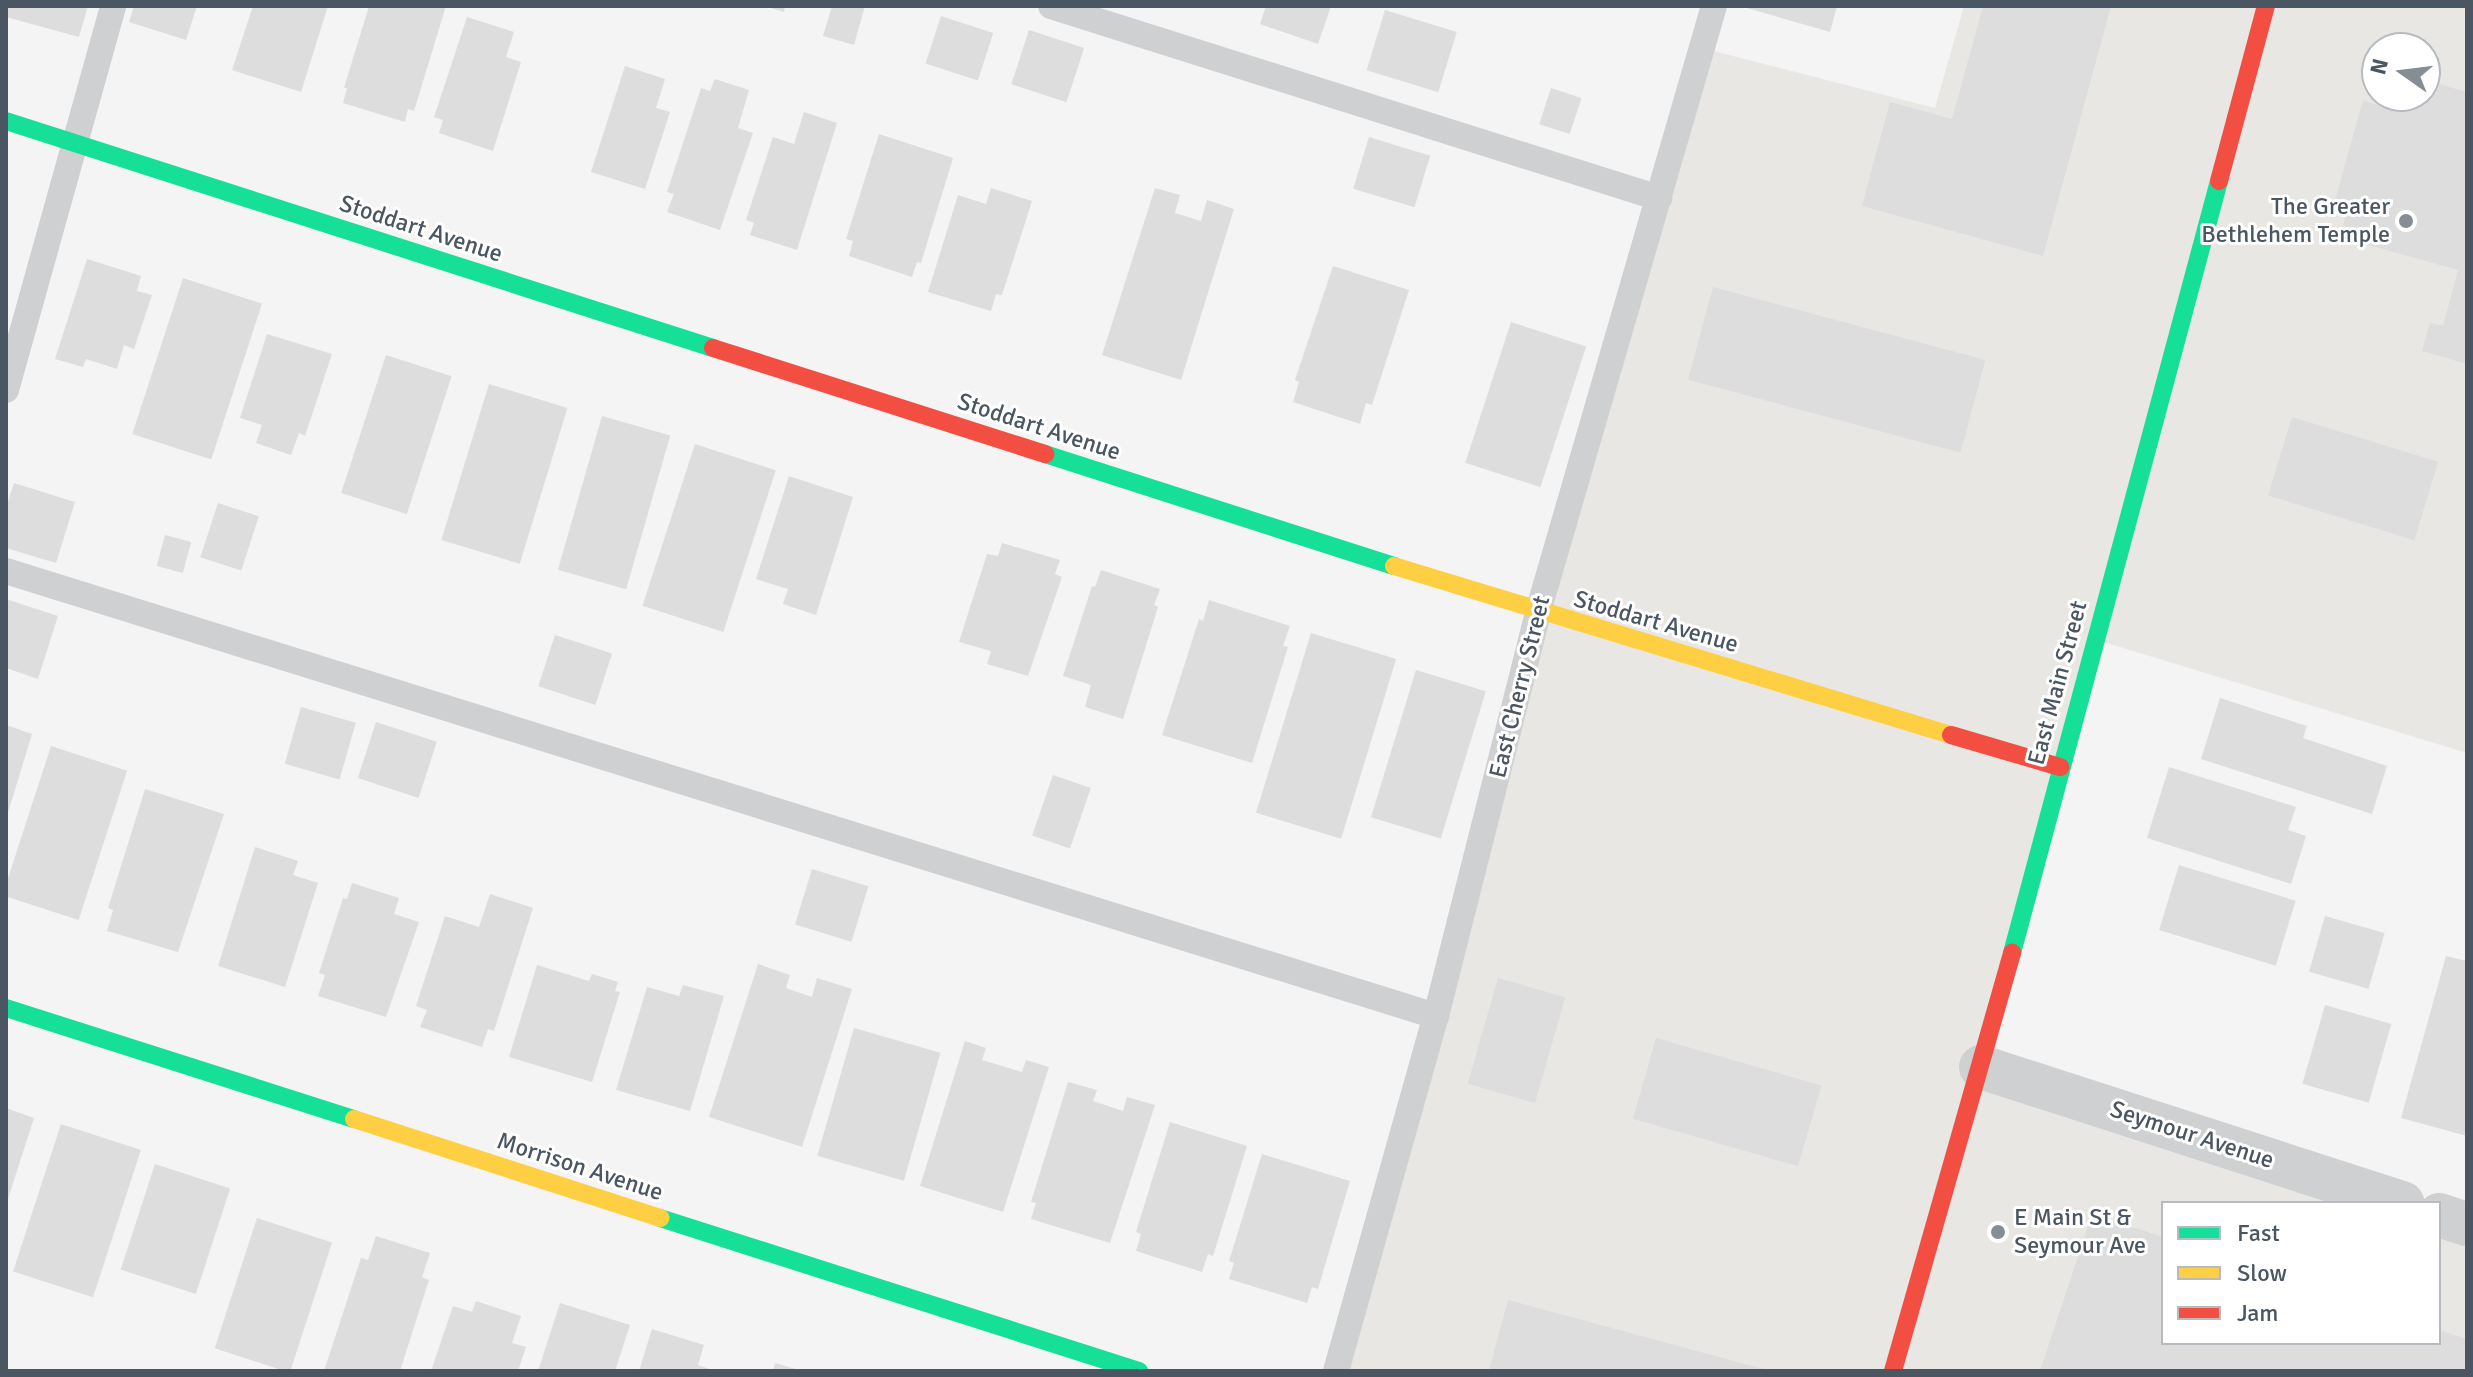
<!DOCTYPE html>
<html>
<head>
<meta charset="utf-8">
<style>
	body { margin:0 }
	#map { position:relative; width:2473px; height:1377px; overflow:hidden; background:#f4f4f4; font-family:Signika,sans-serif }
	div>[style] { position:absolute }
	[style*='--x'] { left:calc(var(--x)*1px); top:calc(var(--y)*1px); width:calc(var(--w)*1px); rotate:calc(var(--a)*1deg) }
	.commercial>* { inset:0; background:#e8e7e3 }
	.building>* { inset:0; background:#ddddde; transform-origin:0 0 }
	.lane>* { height:26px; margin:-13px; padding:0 13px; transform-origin:13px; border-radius:13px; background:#ced0d2 }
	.street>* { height:44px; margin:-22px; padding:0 22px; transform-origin:22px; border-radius:22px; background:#ced0d2 }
	.fast>* { height:18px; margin:-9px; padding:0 9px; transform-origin:9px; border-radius:9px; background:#16e098 }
	.slow>* { height:18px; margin:-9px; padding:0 9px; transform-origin:9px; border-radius:9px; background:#ffcf43 }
	.jam>* { height:18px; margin:-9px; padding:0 9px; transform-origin:9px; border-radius:9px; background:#f24e42 }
	.dots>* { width:22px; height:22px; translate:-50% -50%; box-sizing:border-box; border:4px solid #fff; border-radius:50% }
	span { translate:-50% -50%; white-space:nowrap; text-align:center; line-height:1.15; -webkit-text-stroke:6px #fff; paint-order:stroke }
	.poi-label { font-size:24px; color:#4a5661 }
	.right { translate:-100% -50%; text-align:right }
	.left { translate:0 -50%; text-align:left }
	.street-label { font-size:24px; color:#4a5661 }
	.frame { position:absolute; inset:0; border:8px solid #4a5661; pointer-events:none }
	.legend { position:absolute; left:2161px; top:1201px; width:280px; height:144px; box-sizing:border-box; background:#fff; border:2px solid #b7bbc0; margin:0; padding:10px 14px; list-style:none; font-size:24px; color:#4a5661 }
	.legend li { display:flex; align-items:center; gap:16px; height:40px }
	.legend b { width:40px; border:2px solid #b7bbc0 }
	.north { position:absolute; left:2361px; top:32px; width:80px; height:80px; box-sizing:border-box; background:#fff; border:2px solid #b7bbc0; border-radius:50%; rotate:284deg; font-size:22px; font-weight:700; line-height:32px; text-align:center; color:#4a5661 }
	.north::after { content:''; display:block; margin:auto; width:28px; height:36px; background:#868d94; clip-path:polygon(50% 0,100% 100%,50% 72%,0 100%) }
</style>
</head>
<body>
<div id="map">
	<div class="commercial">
		<div style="clip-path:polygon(evenodd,1964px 6px,2467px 6px,2467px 753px,2097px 640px,1976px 1063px,2401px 1203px,2163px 1203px,2163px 1343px,2439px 1343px,2439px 1216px,2467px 1225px,2467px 1371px,1330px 1371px,1702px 48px,1935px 108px,1964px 6px,2377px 48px,2425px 48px,2425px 96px,2377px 96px,2377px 48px)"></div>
	</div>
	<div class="building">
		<div style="clip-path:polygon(6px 6px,88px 6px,79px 37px,6px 17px)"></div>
		<div style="clip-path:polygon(134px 6px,197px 6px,186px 40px,129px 22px)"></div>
		<div style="clip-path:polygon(253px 6px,328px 6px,301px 92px,232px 70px)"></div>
		<div style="clip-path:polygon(369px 6px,446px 6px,414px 111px,408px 109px,405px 122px,343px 103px,347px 88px,344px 88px)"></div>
		<div style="clip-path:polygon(764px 6px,785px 6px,784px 12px)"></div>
		<div style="clip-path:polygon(832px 6px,865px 6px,854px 45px,823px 36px)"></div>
		<div style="clip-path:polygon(1266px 6px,1331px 6px,1318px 44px,1260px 24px)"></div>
		<div style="clip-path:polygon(1740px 6px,1837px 6px,1830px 32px)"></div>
		<div style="clip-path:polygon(1983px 6px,2111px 6px,2043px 256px,1862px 206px,1890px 102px,1952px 119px)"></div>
		<div style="left:1385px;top:10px;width:75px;height:63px;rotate:17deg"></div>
		<div style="left:941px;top:16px;width:55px;height:50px;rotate:18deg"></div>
		<div style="clip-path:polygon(467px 17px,514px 32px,506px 57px,521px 62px,493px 151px,439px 133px,443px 120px,434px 117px)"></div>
		<div style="left:1029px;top:30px;width:58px;height:57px;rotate:18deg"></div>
		<div style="clip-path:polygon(625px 66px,665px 79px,656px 108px,670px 112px,645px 189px,591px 172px)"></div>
		<div style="clip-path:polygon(715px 79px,749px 90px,738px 128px,753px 133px,720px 230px,667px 212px,674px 194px,667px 192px,701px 88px,710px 91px)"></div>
		<div style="clip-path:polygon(2425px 80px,2467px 92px,2467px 364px,2422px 351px,2430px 323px,2443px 326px,2458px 270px,2340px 237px,2349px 204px,2335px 200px,2363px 100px,2377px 105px,2379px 96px,2425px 96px)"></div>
		<div style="left:1551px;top:88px;width:32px;height:38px;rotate:18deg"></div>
		<div style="clip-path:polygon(804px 112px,837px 123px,797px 250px,750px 235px,754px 223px,746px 220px,773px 137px,794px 144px)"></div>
		<div style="clip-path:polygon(879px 134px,953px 158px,921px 263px,917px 262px,912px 277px,849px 256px,853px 241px,846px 239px)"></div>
		<div style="left:1369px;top:137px;width:64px;height:54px;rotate:17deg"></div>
		<div style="clip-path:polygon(991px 188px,1032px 201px,1002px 295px,996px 294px,991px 311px,928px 292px,958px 195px,986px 204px)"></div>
		<div style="clip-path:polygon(1155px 188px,1180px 195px,1175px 213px,1201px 221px,1207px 200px,1234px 209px,1181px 380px,1102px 355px)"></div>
		<div style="clip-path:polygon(87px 259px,141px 276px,137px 291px,152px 295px,134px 349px,124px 345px,117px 369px,86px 359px,83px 367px,55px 359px)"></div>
		<div style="clip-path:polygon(1333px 266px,1409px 290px,1372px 405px,1366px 403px,1360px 424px,1293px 402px,1299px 382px,1295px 380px)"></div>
		<div style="left:183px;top:278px;width:83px;height:164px;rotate:18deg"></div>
		<div style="left:1713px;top:287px;width:282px;height:96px;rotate:15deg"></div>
		<div style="left:1511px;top:322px;width:79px;height:148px;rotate:18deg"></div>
		<div style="clip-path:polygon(267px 334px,332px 354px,305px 436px,299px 433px,291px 455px,256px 443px,262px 425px,240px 418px)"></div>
		<div style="left:386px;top:355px;width:69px;height:145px;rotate:18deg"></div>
		<div style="left:489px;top:384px;width:82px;height:163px;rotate:17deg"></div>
		<div style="left:602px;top:416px;width:71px;height:160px;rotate:16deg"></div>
		<div style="left:2292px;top:417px;width:153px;height:82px;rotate:17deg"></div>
		<div style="left:695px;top:444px;width:85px;height:170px;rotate:18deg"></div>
		<div style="clip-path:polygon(789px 476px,853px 497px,816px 615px,783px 604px,788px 589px,756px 579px)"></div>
		<div style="clip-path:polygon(14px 483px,75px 502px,56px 563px,6px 548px,6px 508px)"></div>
		<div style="left:218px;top:503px;width:43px;height:57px;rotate:18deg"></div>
		<div style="left:165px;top:535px;width:27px;height:32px;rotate:15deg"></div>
		<div style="clip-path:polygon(1002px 543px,1060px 560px,1055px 574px,1062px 577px,1028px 676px,987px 664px,991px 651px,959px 642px,987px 554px,998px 556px)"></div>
		<div style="clip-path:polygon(1101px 570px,1160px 589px,1154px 605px,1158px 607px,1123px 719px,1085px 707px,1091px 685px,1063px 676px,1092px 586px,1095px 587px)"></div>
		<div style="clip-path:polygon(6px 599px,58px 616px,38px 679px,6px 668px)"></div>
		<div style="clip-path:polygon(1209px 600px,1290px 626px,1283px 646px,1288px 647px,1252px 763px,1162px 735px,1199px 619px,1203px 621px)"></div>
		<div style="left:1311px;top:633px;width:89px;height:188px;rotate:17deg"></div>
		<div style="left:555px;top:635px;width:60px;height:54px;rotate:18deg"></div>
		<div style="left:1416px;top:670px;width:73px;height:154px;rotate:17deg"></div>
		<div style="clip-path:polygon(2220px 698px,2307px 726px,2303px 738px,2387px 766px,2372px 814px,2201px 759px)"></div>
		<div style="left:301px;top:707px;width:57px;height:59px;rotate:16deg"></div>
		<div style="left:376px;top:722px;width:64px;height:59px;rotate:18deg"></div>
		<div style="clip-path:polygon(6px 725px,32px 734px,7px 816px,6px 815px)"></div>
		<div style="left:51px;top:746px;width:80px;height:157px;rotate:18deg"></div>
		<div style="clip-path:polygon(2169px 767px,2296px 807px,2288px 830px,2306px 836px,2291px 884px,2147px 838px)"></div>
		<div style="left:1053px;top:775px;width:40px;height:64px;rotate:19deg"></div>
		<div style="clip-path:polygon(145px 789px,224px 814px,178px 952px,107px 931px,113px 910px,108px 908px)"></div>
		<div style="clip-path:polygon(255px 847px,298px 861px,293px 875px,318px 883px,285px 987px,218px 966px)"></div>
		<div style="left:2179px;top:865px;width:122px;height:68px;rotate:17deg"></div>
		<div style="left:812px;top:869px;width:59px;height:58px;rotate:17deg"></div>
		<div style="clip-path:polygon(352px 883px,399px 898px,394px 914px,419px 922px,386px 1017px,318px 996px,325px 975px,319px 973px,343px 898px,347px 899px)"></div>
		<div style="clip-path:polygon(490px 894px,533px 908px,494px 1031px,488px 1029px,482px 1047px,420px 1027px,427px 1010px,416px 1006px,445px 916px,479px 927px)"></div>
		<div style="left:2325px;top:916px;width:62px;height:58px;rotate:16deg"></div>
		<div style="clip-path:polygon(2446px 956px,2467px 961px,2467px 1136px,2401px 1118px)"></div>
		<div style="clip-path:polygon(758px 964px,790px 975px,786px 988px,812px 997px,817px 978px,852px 989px,802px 1147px,709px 1117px)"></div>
		<div style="clip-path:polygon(537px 965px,589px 981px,592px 974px,618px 982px,615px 991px,620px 992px,592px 1082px,509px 1057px)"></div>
		<div style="left:1498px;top:978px;width:70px;height:110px;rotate:16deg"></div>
		<div style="clip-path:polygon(683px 985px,724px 996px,690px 1111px,616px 1090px,647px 987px,679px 996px)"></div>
		<div style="left:2325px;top:1005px;width:69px;height:82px;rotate:16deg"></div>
		<div style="left:854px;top:1028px;width:90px;height:133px;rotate:16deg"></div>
		<div style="left:1656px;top:1038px;width:172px;height:84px;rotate:16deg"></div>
		<div style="clip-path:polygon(965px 1041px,986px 1048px,982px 1060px,1022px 1072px,1026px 1060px,1049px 1067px,1003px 1212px,920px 1186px)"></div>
		<div style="clip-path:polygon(1068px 1082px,1097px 1090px,1093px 1101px,1123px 1111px,1127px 1097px,1155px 1105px,1110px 1243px,1031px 1219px,1036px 1203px,1031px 1202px)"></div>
		<div style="clip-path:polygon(6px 1108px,34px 1118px,7px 1202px,6px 1202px)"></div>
		<div style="clip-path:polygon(1170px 1122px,1247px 1146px,1213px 1256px,1208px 1254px,1202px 1272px,1136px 1251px,1141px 1234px,1136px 1232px)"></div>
		<div style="left:61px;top:1124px;width:84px;height:155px;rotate:18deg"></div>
		<div style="clip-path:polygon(1262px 1154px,1350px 1181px,1318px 1289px,1312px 1287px,1307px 1303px,1229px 1279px,1234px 1263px,1229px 1261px)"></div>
		<div style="left:155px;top:1164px;width:79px;height:111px;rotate:18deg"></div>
		<div style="clip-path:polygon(2092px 1214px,2163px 1237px,2163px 1343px,2439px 1343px,2439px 1330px,2467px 1339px,2467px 1371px,2040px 1371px)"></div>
		<div style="left:257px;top:1218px;width:79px;height:137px;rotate:18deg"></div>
		<div style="clip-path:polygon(376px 1236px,430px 1253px,422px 1277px,429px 1280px,400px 1371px,324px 1371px,361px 1258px,368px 1260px)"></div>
		<div style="clip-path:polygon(1508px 1300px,1767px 1370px,1767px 1371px,1489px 1371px)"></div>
		<div style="clip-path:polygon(476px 1301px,521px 1316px,512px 1343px,526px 1347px,518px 1371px,431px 1371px,453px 1306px,472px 1312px)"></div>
		<div style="clip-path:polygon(560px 1303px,630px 1325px,615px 1371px,538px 1371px)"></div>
		<div style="clip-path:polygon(652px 1329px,704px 1345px,698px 1365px,715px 1371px,639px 1371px)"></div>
		<div style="clip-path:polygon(775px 1363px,799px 1370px,798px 1371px,773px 1371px)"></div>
	</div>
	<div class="lane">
		<div style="--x:1051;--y:6;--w:638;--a:17.53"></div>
		<div style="--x:6;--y:390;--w:399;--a:-74.4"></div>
		<div style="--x:6;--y:571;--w:1498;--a:17.29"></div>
		<div style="--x:1336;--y:1371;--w:369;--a:-74.3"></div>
		<div style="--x:1436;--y:1016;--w:417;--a:-75.8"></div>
		<div style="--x:1538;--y:612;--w:631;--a:-73.81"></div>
	</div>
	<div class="street">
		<div style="--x:1981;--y:1067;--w:443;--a:17.9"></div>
		<div style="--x:2439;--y:1215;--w:29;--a:18"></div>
	</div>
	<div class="fast">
		<div style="--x:6;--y:121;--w:743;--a:17.8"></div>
		<div style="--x:1045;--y:454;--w:367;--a:17.8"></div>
		<div style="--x:2012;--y:953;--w:799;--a:-74.99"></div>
		<div style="--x:6;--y:1008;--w:365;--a:17.7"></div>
		<div style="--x:660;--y:1218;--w:503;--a:17.71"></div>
	</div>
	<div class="slow">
		<div style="--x:1394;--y:566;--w:582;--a:16.88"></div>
		<div style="--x:354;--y:1119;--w:322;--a:17.9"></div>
	</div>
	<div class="jam">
		<div style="--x:2219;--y:181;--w:181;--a:-75"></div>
		<div style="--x:713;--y:348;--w:349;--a:17.7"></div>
		<div style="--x:1951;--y:735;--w:114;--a:16.4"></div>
		<div style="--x:1893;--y:1371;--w:435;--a:-74.1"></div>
	</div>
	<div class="dots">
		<div style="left:2406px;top:221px;background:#868d94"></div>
		<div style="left:1998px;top:1232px;background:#868d94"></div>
	</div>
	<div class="poi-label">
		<span class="right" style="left:2390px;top:221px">The Greater<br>Bethlehem Temple</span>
		<span class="left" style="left:2014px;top:1232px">E Main St &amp;<br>Seymour Ave</span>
	</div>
	<div class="street-label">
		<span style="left:421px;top:229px;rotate:18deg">Stoddart Avenue</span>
		<span style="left:1039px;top:427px;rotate:18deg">Stoddart Avenue</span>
		<span style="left:1656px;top:622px;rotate:16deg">Stoddart Avenue</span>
		<span style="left:2058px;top:683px;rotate:-75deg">East Main Street</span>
		<span style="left:1520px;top:687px;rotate:-76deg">East Cherry Street</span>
		<span style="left:2192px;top:1135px;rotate:18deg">Seymour Avenue</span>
		<span style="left:580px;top:1167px;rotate:18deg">Morrison Avenue</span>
	</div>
	<div class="frame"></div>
	<ul class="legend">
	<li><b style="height:10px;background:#16e098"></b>Fast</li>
	<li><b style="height:10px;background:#ffcf43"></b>Slow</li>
	<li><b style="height:10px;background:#f24e42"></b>Jam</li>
	</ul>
	<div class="north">N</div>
</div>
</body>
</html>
